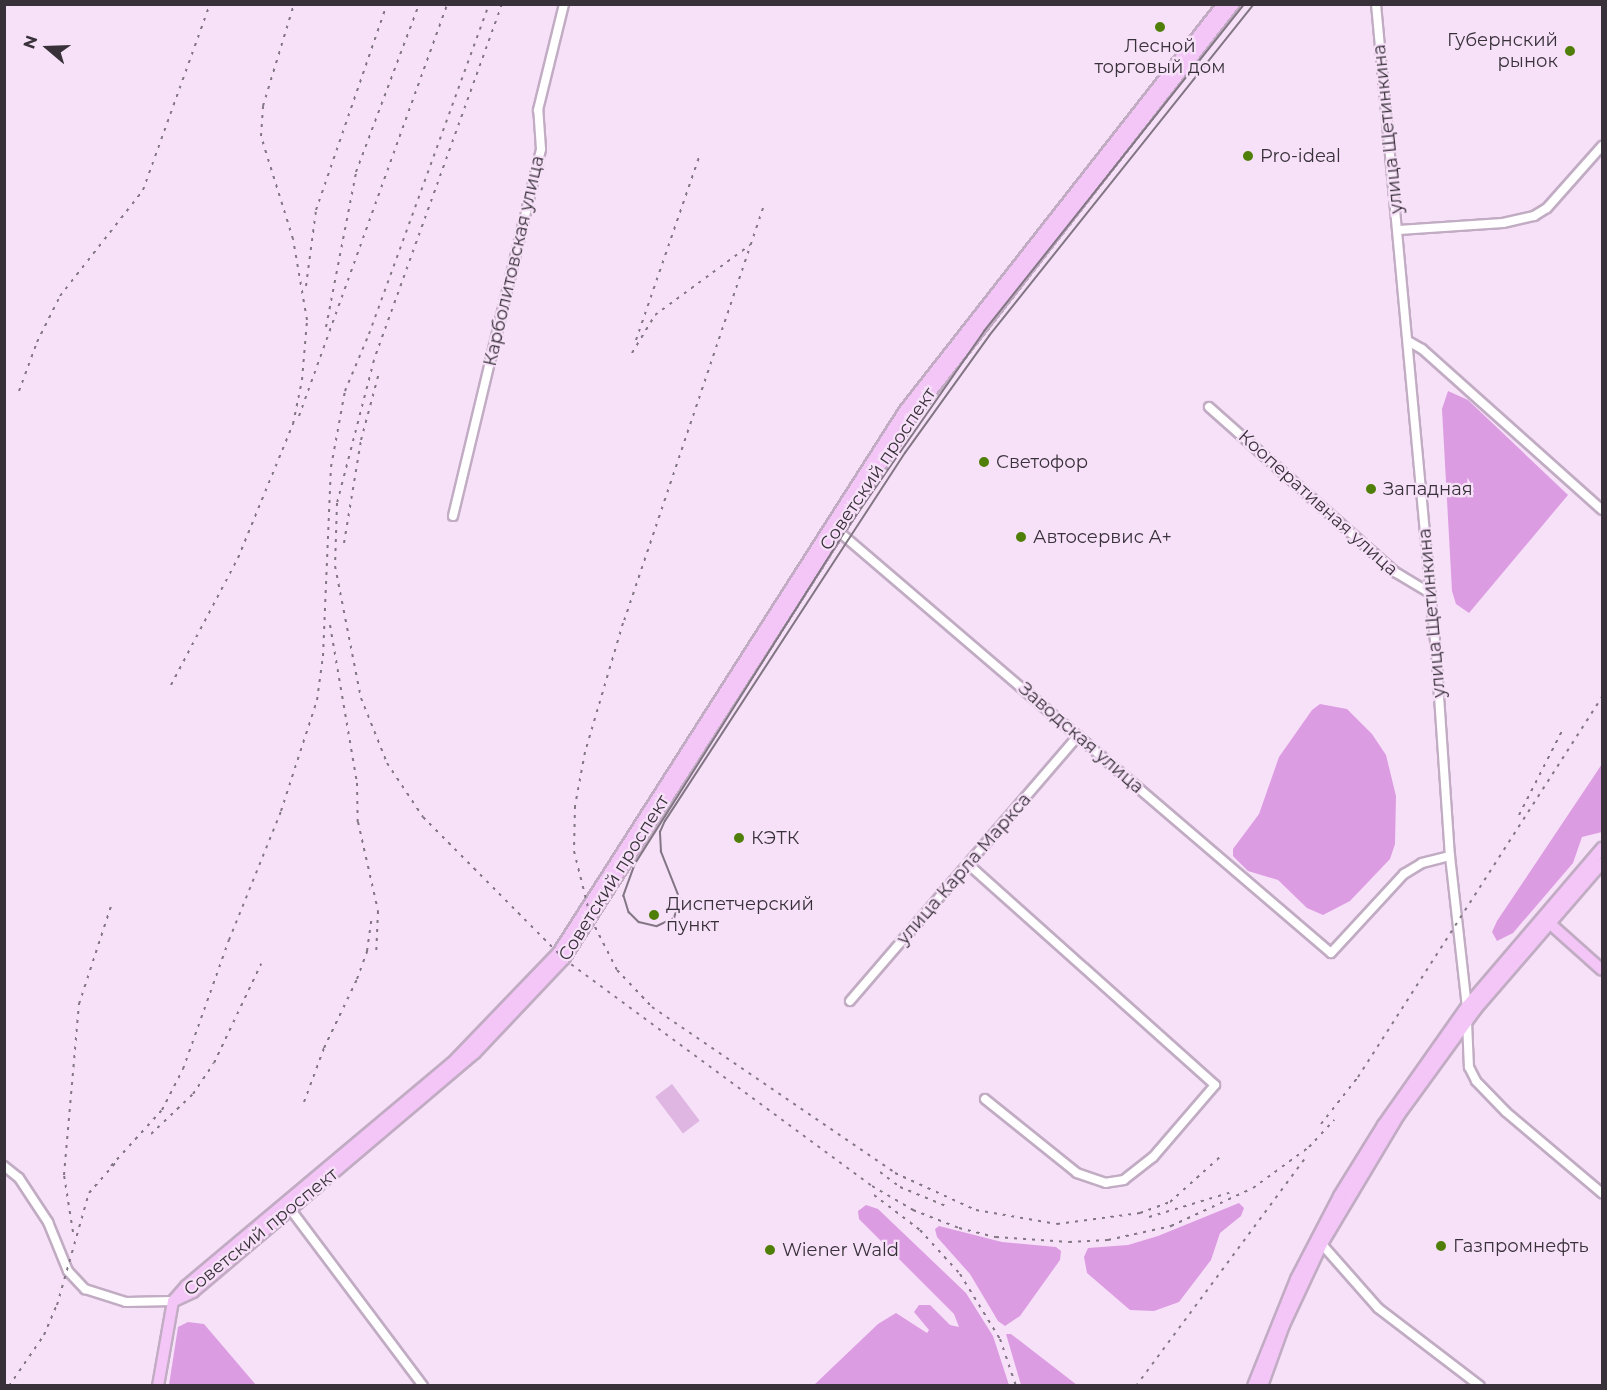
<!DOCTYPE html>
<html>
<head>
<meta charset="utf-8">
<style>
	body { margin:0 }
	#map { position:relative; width:1607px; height:1390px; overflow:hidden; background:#f7e1f9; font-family:Montserrat,sans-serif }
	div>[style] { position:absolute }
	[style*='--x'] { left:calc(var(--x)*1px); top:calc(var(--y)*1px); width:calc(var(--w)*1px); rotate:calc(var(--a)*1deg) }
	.green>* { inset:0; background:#deb6e1; transform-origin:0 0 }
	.forest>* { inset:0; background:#dc9ce1 }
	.roads { filter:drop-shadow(2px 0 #c1acc3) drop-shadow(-2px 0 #c1acc3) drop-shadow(0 2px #c1acc3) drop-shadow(0 -2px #c1acc3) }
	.minor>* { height:8px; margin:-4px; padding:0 4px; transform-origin:4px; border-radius:4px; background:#fff }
	.major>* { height:10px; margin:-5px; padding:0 5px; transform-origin:5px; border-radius:5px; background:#f4c6f8 }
	.tram>* { height:1.5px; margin:-0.75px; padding:0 0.75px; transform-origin:0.75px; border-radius:0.75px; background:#837684 }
	.rail>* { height:2px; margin-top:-1px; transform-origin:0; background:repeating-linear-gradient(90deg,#837684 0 3px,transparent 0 9px) }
	.dots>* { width:16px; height:16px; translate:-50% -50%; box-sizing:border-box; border:3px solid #f7e1f9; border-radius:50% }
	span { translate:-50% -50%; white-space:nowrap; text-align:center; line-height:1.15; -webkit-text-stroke:4.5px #f7e1f9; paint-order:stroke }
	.poi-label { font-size:18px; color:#39313a }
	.right { translate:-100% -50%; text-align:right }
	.left { translate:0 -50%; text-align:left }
	.street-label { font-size:18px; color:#39313a }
	.frame { position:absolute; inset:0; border:6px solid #39313a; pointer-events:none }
	.north { position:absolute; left:18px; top:18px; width:60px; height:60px; -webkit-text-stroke:4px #f7e1f9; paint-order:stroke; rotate:289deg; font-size:16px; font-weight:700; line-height:24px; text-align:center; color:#39313a }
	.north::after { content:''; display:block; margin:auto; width:21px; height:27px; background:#39313a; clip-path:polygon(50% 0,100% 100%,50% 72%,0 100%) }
</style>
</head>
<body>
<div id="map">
	<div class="green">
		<div style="left:672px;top:1084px;width:46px;height:21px;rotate:53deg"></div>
	</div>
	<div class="forest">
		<div style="clip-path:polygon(1448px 391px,1468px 400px,1568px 495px,1469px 613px,1456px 604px,1452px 591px,1442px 409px)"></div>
		<div style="clip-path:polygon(1320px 704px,1347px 709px,1372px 734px,1386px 755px,1396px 796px,1395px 844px,1390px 859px,1350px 901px,1323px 915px,1307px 908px,1278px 880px,1248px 871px,1233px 856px,1233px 849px,1259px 814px,1279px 757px,1312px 710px)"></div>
		<div style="clip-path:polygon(1602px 764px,1602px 832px,1582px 837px,1573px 863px,1513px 933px,1497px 941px,1492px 932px,1497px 921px)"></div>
		<div style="clip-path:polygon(1239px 1203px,1244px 1208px,1241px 1216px,1220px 1233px,1211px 1260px,1179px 1302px,1154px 1311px,1130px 1310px,1087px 1273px,1084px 1257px,1088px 1248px,1128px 1245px,1158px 1236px)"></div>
		<div style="clip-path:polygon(866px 1205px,878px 1209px,966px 1293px,993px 1336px,1009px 1385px,814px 1385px,878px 1324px,896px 1313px,927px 1333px,929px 1330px,914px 1312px,919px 1305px,930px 1305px,950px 1325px,959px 1327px,954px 1314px,859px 1219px,858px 1211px)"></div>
		<div style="clip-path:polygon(939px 1226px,1002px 1242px,1056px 1247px,1061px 1251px,1060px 1260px,1020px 1316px,1005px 1326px,998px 1321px,970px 1274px,937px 1237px,935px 1229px)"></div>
		<div style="clip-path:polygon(188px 1322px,204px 1324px,256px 1385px,169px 1385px,178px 1327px)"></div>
		<div style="clip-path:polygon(1006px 1334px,1011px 1334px,1077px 1385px,1021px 1385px)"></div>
	</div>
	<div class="roads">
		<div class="minor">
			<div style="--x:1376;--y:4;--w:651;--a:84.71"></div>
			<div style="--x:1436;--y:652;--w:204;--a:86.1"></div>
			<div style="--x:1450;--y:856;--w:152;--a:83.6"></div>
			<div style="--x:1399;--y:230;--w:104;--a:-3.9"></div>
			<div style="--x:1503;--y:223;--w:32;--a:-13"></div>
			<div style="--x:1534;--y:216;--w:15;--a:-32"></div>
			<div style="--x:1547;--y:208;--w:83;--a:-48.4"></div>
			<div style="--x:1408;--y:341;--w:16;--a:30"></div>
			<div style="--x:1422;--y:349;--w:241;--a:41.8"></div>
			<div style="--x:1209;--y:407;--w:249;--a:41.6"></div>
			<div style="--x:1395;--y:572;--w:41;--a:31"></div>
			<div style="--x:453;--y:516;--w:377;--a:-76.5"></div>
			<div style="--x:541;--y:149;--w:39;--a:-94"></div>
			<div style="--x:538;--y:110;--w:109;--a:-76.2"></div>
			<div style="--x:837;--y:530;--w:650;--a:40.57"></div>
			<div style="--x:1331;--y:953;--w:108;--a:-47.3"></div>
			<div style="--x:1404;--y:874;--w:21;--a:-31"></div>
			<div style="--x:1422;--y:863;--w:29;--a:-14"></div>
			<div style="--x:969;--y:865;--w:330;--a:41.8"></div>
			<div style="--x:1215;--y:1085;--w:95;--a:130.7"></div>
			<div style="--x:1153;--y:1157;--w:37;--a:142"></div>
			<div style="--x:1124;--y:1180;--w:18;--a:171"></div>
			<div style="--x:1106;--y:1183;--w:31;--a:-161"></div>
			<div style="--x:1077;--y:1173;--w:118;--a:-141.2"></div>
			<div style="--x:850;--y:1001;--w:350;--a:-49.3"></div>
			<div style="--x:1467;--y:1022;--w:45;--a:87.5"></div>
			<div style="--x:1469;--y:1067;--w:16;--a:63"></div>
			<div style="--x:1476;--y:1081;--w:43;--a:45.9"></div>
			<div style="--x:1506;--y:1112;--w:126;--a:40.2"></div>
			<div style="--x:4;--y:1166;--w:19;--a:39"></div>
			<div style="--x:19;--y:1178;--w:53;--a:56.6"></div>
			<div style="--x:48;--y:1222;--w:53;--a:67.8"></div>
			<div style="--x:68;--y:1271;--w:25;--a:47"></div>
			<div style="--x:85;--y:1289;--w:43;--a:17.6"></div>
			<div style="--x:126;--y:1302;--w:47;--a:-1.2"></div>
			<div style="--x:288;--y:1206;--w:225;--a:53.1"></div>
			<div style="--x:1319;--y:1241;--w:89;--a:48.6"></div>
			<div style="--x:1378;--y:1308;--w:128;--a:37.4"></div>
		</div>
		<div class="major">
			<div style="--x:1545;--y:919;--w:76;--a:41.8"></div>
			<div style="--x:176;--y:1300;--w:19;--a:-25"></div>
			<div style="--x:193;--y:1292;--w:370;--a:-40.3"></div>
			<div style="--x:475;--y:1053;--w:129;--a:-46.6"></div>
			<div style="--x:564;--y:959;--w:645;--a:-57.34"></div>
			<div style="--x:912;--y:416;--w:523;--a:-51.99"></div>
			<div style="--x:158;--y:1386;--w:86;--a:-80"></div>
			<div style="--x:173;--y:1301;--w:20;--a:-49"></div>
			<div style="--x:186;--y:1286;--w:346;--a:-40"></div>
			<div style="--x:451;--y:1064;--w:154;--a:-46.1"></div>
			<div style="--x:558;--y:953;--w:644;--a:-57.42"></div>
			<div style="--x:905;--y:410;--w:516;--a:-51.93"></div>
			<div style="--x:1253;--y:1386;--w:115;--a:-68.1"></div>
			<div style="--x:1296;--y:1279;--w:93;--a:-62.6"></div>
			<div style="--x:1339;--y:1196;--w:84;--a:-58.2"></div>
			<div style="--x:1383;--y:1125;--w:146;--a:-54.8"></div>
			<div style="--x:1467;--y:1006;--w:208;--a:-49.5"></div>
			<div style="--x:1262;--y:1386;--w:65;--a:-70.2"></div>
			<div style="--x:1284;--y:1325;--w:89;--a:-64.9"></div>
			<div style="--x:1322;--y:1244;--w:150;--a:-59.2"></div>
			<div style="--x:1399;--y:1115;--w:131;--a:-54"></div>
			<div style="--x:1476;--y:1009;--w:193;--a:-49.2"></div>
		</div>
	</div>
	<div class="tram">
		<div style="--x:1245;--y:4;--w:418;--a:128.5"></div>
		<div style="--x:985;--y:331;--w:247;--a:124.8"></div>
		<div style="--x:844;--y:534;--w:391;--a:122.3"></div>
		<div style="--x:635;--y:865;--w:33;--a:110"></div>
		<div style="--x:624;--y:896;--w:17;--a:73"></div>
		<div style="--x:629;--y:912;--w:14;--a:45"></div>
		<div style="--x:639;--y:922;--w:18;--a:13"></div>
		<div style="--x:657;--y:926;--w:19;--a:-25"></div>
		<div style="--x:674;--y:918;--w:19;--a:-72"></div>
		<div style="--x:680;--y:900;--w:52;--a:-111.6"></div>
		<div style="--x:661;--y:852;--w:20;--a:-93"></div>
		<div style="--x:660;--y:832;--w:12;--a:-66"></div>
		<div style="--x:665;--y:821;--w:439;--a:-56.9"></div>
		<div style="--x:905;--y:453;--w:144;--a:-54.3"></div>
		<div style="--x:989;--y:336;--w:425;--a:-51.4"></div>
	</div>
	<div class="rail">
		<div style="--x:502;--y:4;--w:378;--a:109.8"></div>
		<div style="--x:374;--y:360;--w:148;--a:104.5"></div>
		<div style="--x:337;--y:503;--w:63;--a:91.8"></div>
		<div style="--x:335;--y:566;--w:135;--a:78.9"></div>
		<div style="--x:361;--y:698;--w:70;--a:68.2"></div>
		<div style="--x:387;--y:763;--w:65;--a:56.3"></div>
		<div style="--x:423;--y:817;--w:200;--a:45.2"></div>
		<div style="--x:564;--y:959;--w:383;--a:36.4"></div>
		<div style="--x:872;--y:1186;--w:48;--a:30.3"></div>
		<div style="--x:913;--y:1210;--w:49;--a:21.4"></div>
		<div style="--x:959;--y:1228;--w:38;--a:14"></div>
		<div style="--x:996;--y:1237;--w:73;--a:3.9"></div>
		<div style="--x:1069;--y:1242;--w:39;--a:-3"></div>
		<div style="--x:1108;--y:1240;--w:65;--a:-12.5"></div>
		<div style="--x:1171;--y:1226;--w:90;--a:-24.9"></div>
		<div style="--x:1253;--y:1188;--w:69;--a:-36.2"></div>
		<div style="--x:1309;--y:1147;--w:37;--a:-47"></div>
		<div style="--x:763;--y:208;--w:438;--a:108.6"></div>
		<div style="--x:623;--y:623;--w:134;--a:106.4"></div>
		<div style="--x:585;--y:752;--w:55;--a:100.5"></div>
		<div style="--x:575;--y:806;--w:45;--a:91.3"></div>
		<div style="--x:574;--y:851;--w:70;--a:76"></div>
		<div style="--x:591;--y:919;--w:57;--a:63"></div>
		<div style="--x:617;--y:970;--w:51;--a:46.6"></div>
		<div style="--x:652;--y:1007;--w:294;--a:34.3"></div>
		<div style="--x:895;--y:1173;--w:89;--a:24.6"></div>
		<div style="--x:976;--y:1210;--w:82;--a:9.8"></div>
		<div style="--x:1057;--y:1224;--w:84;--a:-7.5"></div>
		<div style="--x:1140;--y:1213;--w:32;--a:-20"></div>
		<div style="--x:1170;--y:1202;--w:69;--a:-42"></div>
		<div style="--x:306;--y:286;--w:77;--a:-82.5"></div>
		<div style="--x:316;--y:210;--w:218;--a:-71"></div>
		<div style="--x:326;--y:327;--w:158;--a:-79"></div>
		<div style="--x:356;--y:172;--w:179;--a:-69.4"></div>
		<div style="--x:636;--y:340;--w:194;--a:-71"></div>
		<div style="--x:632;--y:353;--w:44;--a:-58.8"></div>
		<div style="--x:655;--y:315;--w:118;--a:-36.4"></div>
		<div style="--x:19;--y:391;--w:52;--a:-69.8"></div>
		<div style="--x:37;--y:342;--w:51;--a:-63.4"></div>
		<div style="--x:60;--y:296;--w:135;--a:-51.9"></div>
		<div style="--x:143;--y:190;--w:198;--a:-70.2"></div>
		<div style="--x:299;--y:416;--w:438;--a:-70.2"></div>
		<div style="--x:344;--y:543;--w:104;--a:-80.6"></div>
		<div style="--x:361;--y:440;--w:69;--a:-75"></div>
		<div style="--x:330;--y:625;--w:160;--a:80.3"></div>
		<div style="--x:357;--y:783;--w:39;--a:89"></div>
		<div style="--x:358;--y:822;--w:91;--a:77.3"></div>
		<div style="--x:378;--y:911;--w:45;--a:92.5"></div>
		<div style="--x:171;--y:685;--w:144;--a:-62.2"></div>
		<div style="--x:238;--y:558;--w:145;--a:-67.7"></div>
		<div style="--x:293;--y:424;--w:45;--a:-78.4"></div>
		<div style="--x:302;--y:380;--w:60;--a:-85.2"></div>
		<div style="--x:307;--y:320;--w:82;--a:-99.8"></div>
		<div style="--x:293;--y:239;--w:108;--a:-107.3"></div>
		<div style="--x:261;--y:136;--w:30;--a:-86"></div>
		<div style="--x:263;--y:106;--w:107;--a:-73.1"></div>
		<div style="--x:1519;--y:815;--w:94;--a:-62.9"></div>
		<div style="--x:304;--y:1102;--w:58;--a:-69.7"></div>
		<div style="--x:324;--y:1048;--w:76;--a:-64.4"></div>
		<div style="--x:357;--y:979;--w:30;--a:-70"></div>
		<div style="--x:367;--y:951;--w:34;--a:-82"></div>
		<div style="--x:1321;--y:1124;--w:60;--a:-51.8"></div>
		<div style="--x:1358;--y:1077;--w:452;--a:-57.3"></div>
		<div style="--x:151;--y:1134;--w:58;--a:-43.6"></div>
		<div style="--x:193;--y:1094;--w:37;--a:-56"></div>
		<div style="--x:214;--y:1063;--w:110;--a:-64.6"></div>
		<div style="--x:111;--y:1166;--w:76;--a:-47.7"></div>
		<div style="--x:162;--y:1110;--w:46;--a:-62.9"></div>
		<div style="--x:183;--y:1069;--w:137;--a:-70.4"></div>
		<div style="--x:229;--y:940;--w:139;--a:-68"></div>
		<div style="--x:281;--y:811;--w:117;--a:-72"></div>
		<div style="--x:317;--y:700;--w:44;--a:-82.2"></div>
		<div style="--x:323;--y:656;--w:189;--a:-87.6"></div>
		<div style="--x:331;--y:467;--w:77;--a:-79.6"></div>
		<div style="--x:345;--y:391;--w:62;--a:-67.2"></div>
		<div style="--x:369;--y:334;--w:351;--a:-70"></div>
		<div style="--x:880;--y:1172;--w:25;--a:37"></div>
		<div style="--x:900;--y:1187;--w:50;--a:22.4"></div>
		<div style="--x:874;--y:1195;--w:58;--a:37.3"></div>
		<div style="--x:920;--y:1230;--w:59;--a:47.7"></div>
		<div style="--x:960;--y:1274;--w:76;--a:58.4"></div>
		<div style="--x:1000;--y:1339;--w:50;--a:71.2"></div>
		<div style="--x:1149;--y:1217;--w:87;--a:-16.8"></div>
		<div style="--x:73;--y:1232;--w:58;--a:-99"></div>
		<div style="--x:64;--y:1175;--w:172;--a:-85"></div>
		<div style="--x:79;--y:1004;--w:103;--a:-71.9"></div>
		<div style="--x:9;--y:1386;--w:62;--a:-55.5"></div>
		<div style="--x:44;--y:1335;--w:33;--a:-67"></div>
		<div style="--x:57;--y:1305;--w:116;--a:-74.1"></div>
		<div style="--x:89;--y:1193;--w:44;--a:-48.7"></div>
		<div style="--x:1136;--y:1386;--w:285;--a:-53.4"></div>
	</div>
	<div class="dots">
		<div style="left:1160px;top:27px;background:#507f09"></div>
		<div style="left:1570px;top:51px;background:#507f09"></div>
		<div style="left:1248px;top:156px;background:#507f09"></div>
		<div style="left:984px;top:462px;background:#507f09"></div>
		<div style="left:1371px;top:489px;background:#507f09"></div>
		<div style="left:1021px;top:537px;background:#507f09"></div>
		<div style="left:739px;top:838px;background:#507f09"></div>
		<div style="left:654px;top:915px;background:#507f09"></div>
		<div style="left:1441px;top:1246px;background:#507f09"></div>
		<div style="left:770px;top:1250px;background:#507f09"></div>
	</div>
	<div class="poi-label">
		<span class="right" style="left:1558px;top:51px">Губернский<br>рынок</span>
		<span style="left:1160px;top:57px">Лесной<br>торговый дом</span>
		<span class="left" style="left:1260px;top:156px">Pro-ideal</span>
		<span class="left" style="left:996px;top:462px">Светофор</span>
		<span class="left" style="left:1383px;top:489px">Западная</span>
		<span class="left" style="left:1033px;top:537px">Автосервис А+</span>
		<span class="left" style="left:751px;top:838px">КЭТК</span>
		<span class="left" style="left:666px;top:915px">Диспетчерский<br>пункт</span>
		<span class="left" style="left:1453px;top:1246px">Газпромнефть</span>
		<span class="left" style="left:782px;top:1250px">Wiener Wald</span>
	</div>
	<div class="street-label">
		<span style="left:1388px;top:129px;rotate:-96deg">улица Щетинкина</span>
		<span style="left:514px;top:261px;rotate:-77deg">Карболитовская улица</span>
		<span style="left:878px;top:469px;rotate:-56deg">Советский проспект</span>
		<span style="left:1318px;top:503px;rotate:42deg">Кооперативная улица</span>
		<span style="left:1432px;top:613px;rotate:-95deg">улица Щетинкина</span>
		<span style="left:1081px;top:738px;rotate:41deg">Заводская улица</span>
		<span style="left:964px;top:869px;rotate:-49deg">улица Карла Маркса</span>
		<span style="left:614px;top:878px;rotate:-58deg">Советский проспект</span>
		<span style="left:261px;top:1232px;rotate:-39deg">Советский проспект</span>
	</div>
	<div class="frame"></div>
	<div class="north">N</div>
</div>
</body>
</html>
